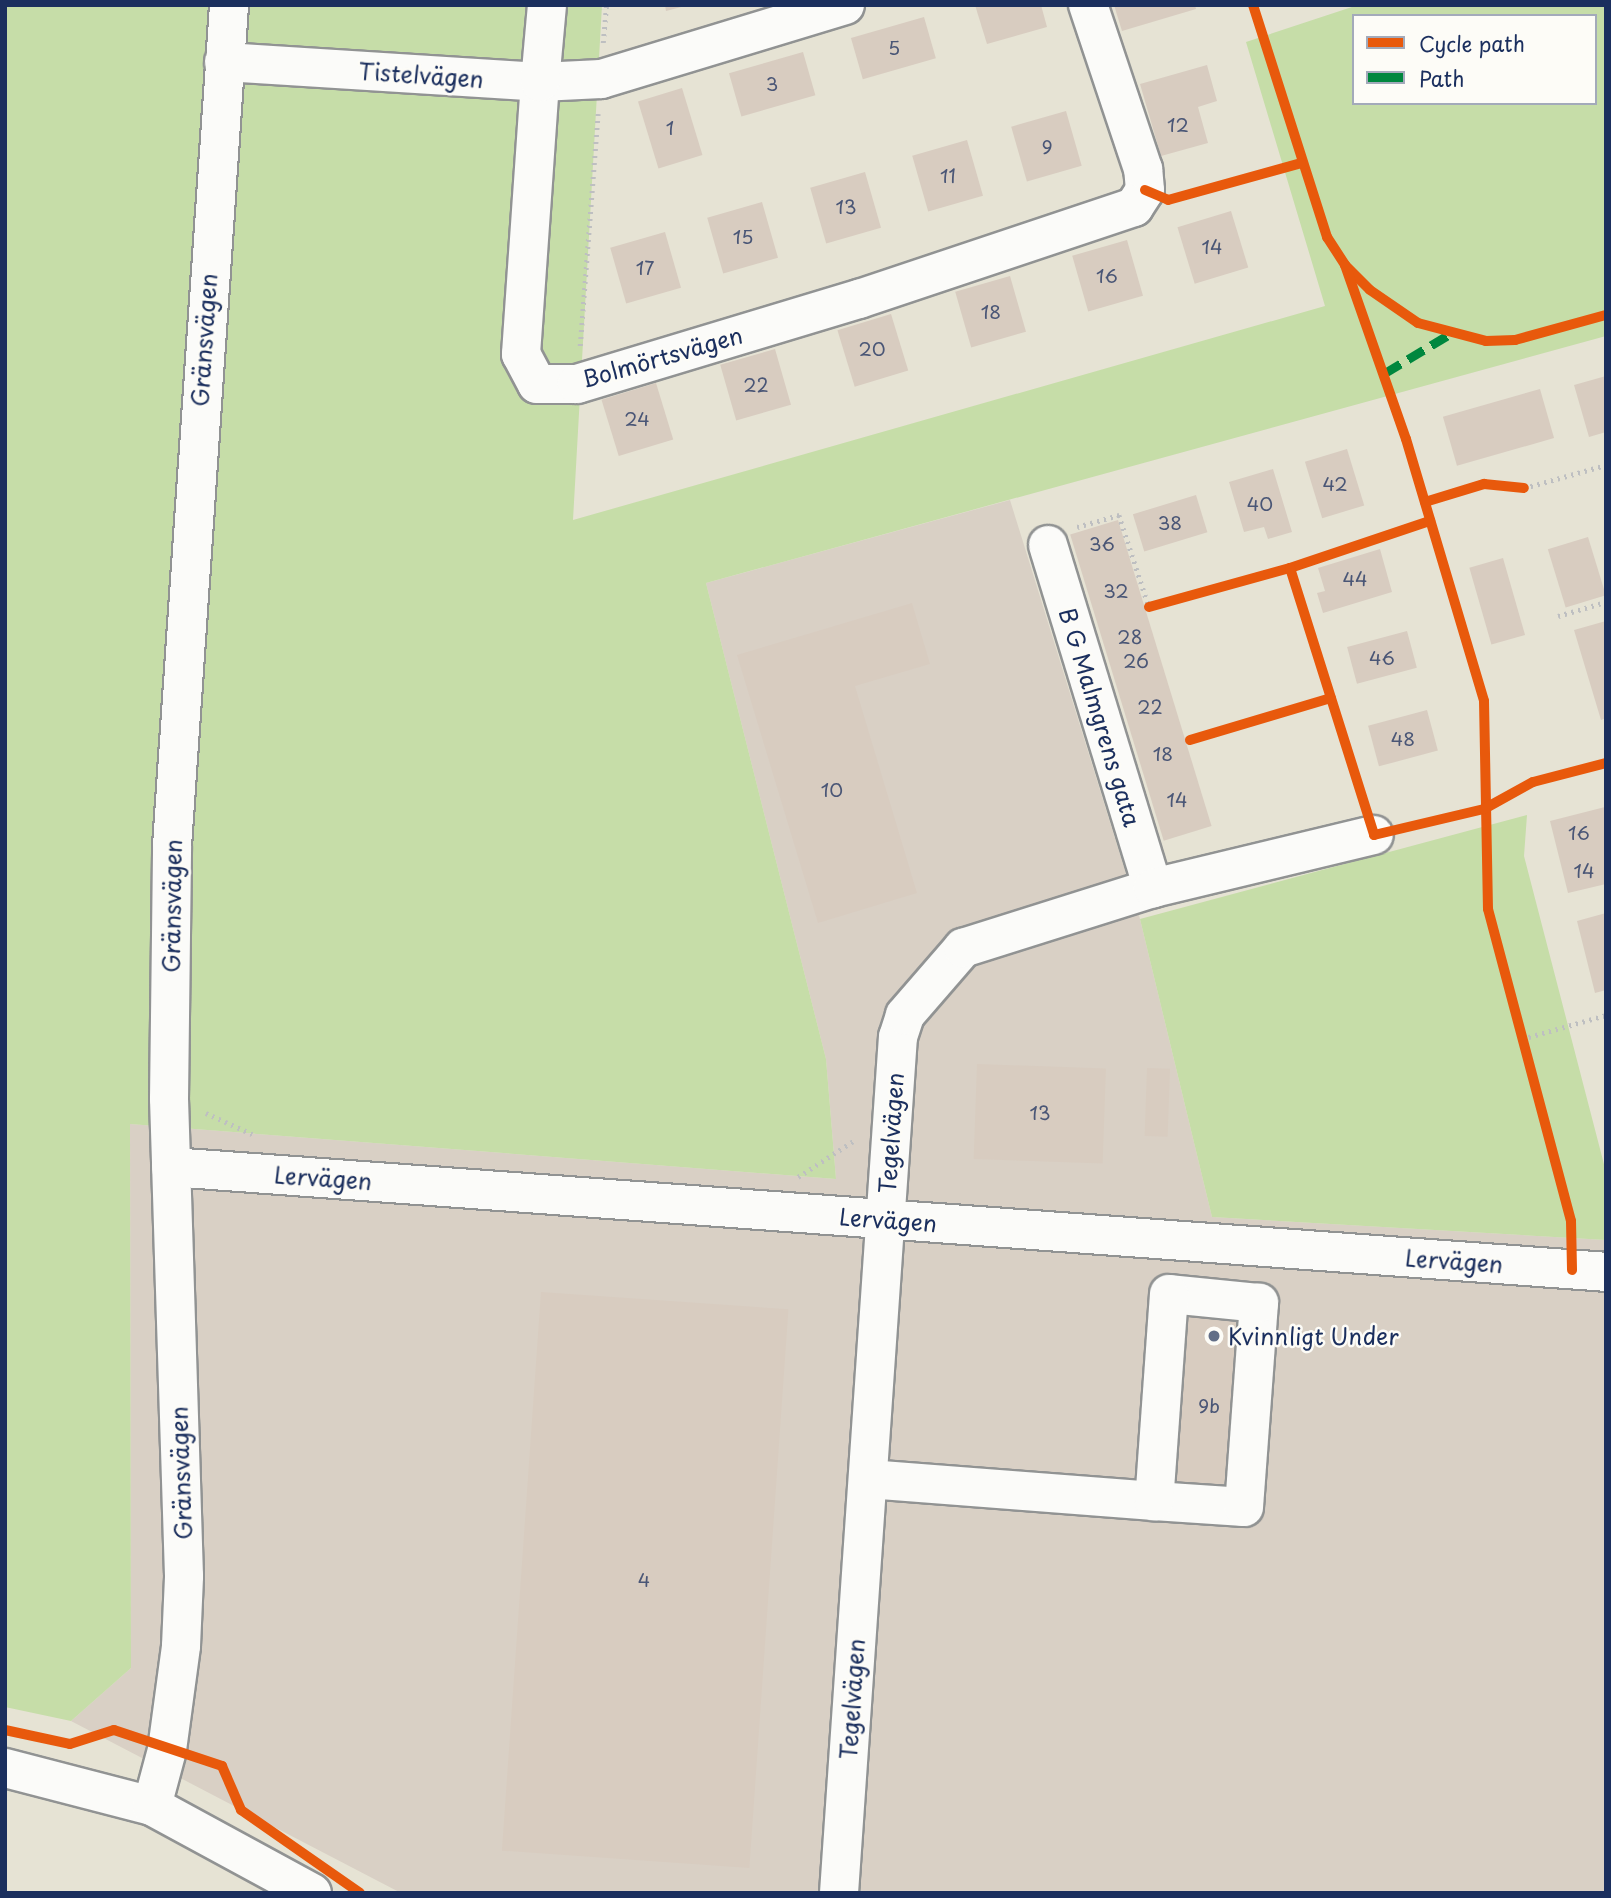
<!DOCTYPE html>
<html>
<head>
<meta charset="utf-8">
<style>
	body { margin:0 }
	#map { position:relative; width:1611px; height:1898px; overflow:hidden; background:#e6e3d4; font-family:"Playpen Sans",sans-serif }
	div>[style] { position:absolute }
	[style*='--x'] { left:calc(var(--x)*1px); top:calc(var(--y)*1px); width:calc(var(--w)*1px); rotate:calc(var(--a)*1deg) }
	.industrial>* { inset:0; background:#d9d0c5 }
	.green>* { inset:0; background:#c6dda8 }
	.building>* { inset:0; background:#d8ccc0; transform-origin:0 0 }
	.path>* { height:4.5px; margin-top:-2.25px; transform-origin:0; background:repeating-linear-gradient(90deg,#bebfc1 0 2px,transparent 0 7px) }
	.roads { filter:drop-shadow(2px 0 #919393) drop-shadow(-2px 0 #919393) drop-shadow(0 2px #919393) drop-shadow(0 -2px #919393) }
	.minor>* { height:38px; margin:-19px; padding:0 19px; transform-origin:19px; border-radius:19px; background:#fbfbf9 }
	.quiet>* { height:9px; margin-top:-4.5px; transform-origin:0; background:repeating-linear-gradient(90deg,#00873e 0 18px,transparent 0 27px) }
	.cycleway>* { height:10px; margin:-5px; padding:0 5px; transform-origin:5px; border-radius:5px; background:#e8590c }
	.dots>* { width:19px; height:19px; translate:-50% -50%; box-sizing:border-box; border:4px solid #fdfcf7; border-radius:50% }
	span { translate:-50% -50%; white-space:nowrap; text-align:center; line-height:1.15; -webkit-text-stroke:5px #fdfcf7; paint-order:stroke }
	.number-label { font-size:19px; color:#4a5676 }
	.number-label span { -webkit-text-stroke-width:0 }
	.street-label { font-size:23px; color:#1b2f5e }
	.poi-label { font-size:23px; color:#1b2f5e }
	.left { translate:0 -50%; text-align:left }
	.frame { position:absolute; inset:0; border:7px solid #1b2f5e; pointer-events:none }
	.legend { position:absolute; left:1352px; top:14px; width:245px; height:91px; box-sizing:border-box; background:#fdfcf7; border:2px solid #a3aaba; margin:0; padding:9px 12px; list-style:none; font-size:21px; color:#1b2f5e }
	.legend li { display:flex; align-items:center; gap:14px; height:35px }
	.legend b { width:35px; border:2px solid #a3aaba }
</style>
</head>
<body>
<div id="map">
	<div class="industrial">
		<div style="clip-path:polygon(1010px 500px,1140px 919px,1212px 1217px,1606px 1240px,1606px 1893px,401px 1893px,71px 1721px,131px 1668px,130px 1124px,836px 1179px,826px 1059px,706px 583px)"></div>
	</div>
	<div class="green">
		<div style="clip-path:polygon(evenodd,5px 5px,602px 5px,573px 520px,1325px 306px,1246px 42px,1358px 5px,1606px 5px,1606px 336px,706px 583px,826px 1059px,836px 1179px,130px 1124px,131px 1668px,71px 1721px,5px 1707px,5px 5px,1354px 16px,1595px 16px,1595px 103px,1354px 103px,1354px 16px)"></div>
		<div style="clip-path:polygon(1527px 815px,1524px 856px,1606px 1172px,1606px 1240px,1212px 1217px,1140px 919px)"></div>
	</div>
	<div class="building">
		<div style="clip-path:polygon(665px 5px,685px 5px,685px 6px,666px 11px)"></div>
		<div style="clip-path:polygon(975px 5px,1041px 5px,1047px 27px,987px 44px)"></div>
		<div style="clip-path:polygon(1114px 5px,1195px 5px,1196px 9px,1122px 31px)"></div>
		<div style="left:924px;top:17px;width:43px;height:76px;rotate:74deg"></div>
		<div style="left:803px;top:52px;width:45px;height:77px;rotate:74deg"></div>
		<div style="clip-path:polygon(1207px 65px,1217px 101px,1198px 107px,1208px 143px,1161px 156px,1140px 84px)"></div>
		<div style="left:682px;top:88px;width:70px;height:46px;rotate:73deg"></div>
		<div style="left:1066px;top:111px;width:57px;height:57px;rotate:74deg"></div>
		<div style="left:967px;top:140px;width:58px;height:57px;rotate:74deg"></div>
		<div style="left:865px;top:172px;width:58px;height:57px;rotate:74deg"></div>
		<div style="left:762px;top:202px;width:58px;height:57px;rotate:74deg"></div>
		<div style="left:1231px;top:211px;width:59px;height:56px;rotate:73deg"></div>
		<div style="left:665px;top:232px;width:58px;height:57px;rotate:74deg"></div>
		<div style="left:1127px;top:240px;width:58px;height:57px;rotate:74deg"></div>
		<div style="left:1010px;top:276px;width:58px;height:57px;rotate:74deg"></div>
		<div style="left:891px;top:314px;width:59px;height:56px;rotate:73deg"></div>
		<div style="left:775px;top:349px;width:58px;height:57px;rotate:74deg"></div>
		<div style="clip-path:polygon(1606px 376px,1606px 432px,1589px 437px,1574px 385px)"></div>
		<div style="left:656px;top:383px;width:59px;height:57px;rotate:73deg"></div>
		<div style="left:1540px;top:389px;width:51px;height:101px;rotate:74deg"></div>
		<div style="left:1347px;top:449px;width:59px;height:44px;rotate:73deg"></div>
		<div style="clip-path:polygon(1273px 469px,1292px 532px,1268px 539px,1264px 527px,1244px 532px,1229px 482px)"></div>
		<div style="left:1196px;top:495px;width:39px;height:66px;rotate:73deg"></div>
		<div style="left:1118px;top:520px;width:320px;height:50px;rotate:73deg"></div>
		<div style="left:1588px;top:537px;width:61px;height:42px;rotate:73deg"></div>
		<div style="clip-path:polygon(1380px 549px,1392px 592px,1323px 613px,1317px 593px,1325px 591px,1318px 568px)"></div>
		<div style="left:1503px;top:558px;width:80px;height:35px;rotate:74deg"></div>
		<div style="clip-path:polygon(912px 603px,930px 664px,855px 686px,917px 893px,818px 923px,737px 655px)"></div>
		<div style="clip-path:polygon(1606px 621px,1606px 718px,1601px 720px,1574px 630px)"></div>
		<div style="left:1407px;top:631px;width:38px;height:62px;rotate:75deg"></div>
		<div style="left:1427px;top:710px;width:42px;height:61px;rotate:75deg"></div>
		<div style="clip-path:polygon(1605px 807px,1606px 884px,1568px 893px,1550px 821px)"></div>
		<div style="clip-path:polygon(1606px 913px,1606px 990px,1595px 993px,1577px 921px)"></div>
		<div style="left:977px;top:1064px;width:129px;height:95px;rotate:2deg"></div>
		<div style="left:1147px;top:1068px;width:23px;height:68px;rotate:2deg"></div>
		<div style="left:541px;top:1292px;width:248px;height:560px;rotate:4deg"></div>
		<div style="left:1184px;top:1315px;width:63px;height:178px;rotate:5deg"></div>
	</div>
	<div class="path">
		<div style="--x:603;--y:43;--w:38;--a:-85"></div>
		<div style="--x:580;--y:346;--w:233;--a:-85.6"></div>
		<div style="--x:1524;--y:488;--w:85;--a:-15.7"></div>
		<div style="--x:1077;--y:527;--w:44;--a:-15.9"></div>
		<div style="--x:1119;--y:515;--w:97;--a:71.9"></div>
		<div style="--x:1558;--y:616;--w:50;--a:-16.3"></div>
		<div style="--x:1522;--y:1039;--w:87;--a:-15.9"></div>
		<div style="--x:206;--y:1113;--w:51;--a:24.5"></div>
		<div style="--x:798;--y:1177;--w:68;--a:-33"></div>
	</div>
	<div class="roads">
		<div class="minor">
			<div style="--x:845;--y:5;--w:255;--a:163.1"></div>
			<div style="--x:601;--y:79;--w:61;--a:177.2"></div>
			<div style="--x:540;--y:82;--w:273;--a:94"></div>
			<div style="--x:521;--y:354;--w:34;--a:62"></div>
			<div style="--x:537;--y:384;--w:40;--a:0"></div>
			<div style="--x:577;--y:384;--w:295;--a:-16.8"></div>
			<div style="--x:859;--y:299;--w:290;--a:-18.5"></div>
			<div style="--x:1134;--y:207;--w:20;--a:-57"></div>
			<div style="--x:1145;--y:190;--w:21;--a:-95"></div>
			<div style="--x:1143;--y:169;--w:173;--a:-108.5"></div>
			<div style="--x:224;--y:62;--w:317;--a:3.6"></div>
			<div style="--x:540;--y:82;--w:77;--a:-84.8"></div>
			<div style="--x:1048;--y:545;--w:359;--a:73"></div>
			<div style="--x:171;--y:1167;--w:1439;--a:4.18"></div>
			<div style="--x:868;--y:1479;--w:287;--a:4.4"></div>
			<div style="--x:1154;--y:1501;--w:90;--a:3.8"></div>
			<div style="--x:1244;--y:1507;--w:205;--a:-85.8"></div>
			<div style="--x:1259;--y:1303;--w:90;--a:-174.3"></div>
			<div style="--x:1169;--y:1294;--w:208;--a:94.1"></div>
			<div style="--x:5;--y:1768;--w:152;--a:14.5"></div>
			<div style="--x:152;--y:1806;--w:182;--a:28.5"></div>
			<div style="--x:152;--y:1806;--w:58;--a:-75"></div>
			<div style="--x:167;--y:1750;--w:105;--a:-82.3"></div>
			<div style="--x:181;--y:1646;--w:70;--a:-87.5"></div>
			<div style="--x:184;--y:1576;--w:477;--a:-91.8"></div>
			<div style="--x:169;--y:1099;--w:253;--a:-89.3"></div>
			<div style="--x:172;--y:846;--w:843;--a:-86.12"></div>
			<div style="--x:839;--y:1893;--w:858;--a:-86.06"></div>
			<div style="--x:898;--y:1037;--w:23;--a:-72"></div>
			<div style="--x:905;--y:1015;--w:89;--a:-49.1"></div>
			<div style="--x:963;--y:948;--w:199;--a:-17.5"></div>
			<div style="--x:1153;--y:888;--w:227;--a:-13.5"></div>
		</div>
	</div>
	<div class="quiet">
		<div style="--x:1385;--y:373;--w:76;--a:-31"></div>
	</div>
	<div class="cycleway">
		<div style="--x:1253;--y:5;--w:244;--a:72.3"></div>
		<div style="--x:1327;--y:237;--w:33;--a:57"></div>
		<div style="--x:1345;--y:265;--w:35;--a:45"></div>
		<div style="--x:1370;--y:290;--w:58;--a:34.5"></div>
		<div style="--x:1418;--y:323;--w:70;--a:14.8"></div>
		<div style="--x:1486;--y:341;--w:29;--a:-2"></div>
		<div style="--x:1515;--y:340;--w:94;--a:-15.4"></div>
		<div style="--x:1145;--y:190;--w:25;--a:23"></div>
		<div style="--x:1168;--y:200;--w:138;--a:-15.5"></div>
		<div style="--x:1345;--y:265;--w:184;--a:70.7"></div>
		<div style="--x:1406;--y:439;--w:273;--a:73.4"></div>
		<div style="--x:1484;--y:701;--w:208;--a:88.9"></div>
		<div style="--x:1488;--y:909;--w:323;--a:75.1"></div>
		<div style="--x:1571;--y:1221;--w:49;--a:88.8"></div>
		<div style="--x:1425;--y:502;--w:62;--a:-17"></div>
		<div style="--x:1484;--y:484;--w:40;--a:5.7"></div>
		<div style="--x:1290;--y:568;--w:148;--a:-18.6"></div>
		<div style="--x:1149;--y:607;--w:146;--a:-15.5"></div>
		<div style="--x:1290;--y:568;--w:280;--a:72.5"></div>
		<div style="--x:1374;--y:835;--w:113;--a:-13.3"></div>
		<div style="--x:1484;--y:809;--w:56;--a:-28.9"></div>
		<div style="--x:1533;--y:782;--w:75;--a:-14.6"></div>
		<div style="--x:1190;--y:740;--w:147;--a:-16.6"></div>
		<div style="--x:5;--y:1730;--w:66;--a:12.2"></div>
		<div style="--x:70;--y:1744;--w:46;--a:-17.7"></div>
		<div style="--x:114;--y:1730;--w:114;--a:18.4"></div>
		<div style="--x:222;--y:1766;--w:48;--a:66.6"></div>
		<div style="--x:241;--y:1810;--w:145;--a:34.9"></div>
	</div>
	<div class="dots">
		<div style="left:1214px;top:1336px;background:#626e87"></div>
	</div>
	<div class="number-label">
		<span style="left:894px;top:48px">5</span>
		<span style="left:772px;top:84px">3</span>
		<span style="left:1178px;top:125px">12</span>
		<span style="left:670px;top:128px">1</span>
		<span style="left:1047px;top:147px">9</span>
		<span style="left:948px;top:176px">11</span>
		<span style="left:846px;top:207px">13</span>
		<span style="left:743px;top:237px">15</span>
		<span style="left:1212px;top:247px">14</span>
		<span style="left:645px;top:268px">17</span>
		<span style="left:1107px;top:276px">16</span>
		<span style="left:991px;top:312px">18</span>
		<span style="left:872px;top:349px">20</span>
		<span style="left:756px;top:385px">22</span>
		<span style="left:637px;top:419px">24</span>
		<span style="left:1335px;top:484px">42</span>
		<span style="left:1260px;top:504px">40</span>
		<span style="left:1170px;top:523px">38</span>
		<span style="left:1102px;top:544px">36</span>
		<span style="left:1355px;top:579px">44</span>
		<span style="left:1116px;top:591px">32</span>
		<span style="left:1130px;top:637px">28</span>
		<span style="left:1382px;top:658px">46</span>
		<span style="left:1136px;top:661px">26</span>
		<span style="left:1150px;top:707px">22</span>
		<span style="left:1403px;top:739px">48</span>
		<span style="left:1163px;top:754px">18</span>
		<span style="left:832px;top:790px">10</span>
		<span style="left:1177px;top:800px">14</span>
		<span style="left:1579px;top:833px">16</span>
		<span style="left:1584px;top:871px">14</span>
		<span style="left:1040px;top:1113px">13</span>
		<span style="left:1209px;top:1406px">9b</span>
		<span style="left:644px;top:1580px">4</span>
	</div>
	<div class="street-label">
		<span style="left:421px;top:75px;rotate:4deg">Tistelvägen</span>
		<span style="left:204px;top:340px;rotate:-86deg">Gränsvägen</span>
		<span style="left:662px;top:357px;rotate:-16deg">Bolmörtsvägen</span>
		<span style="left:1100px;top:717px;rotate:73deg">B G Malmgrens gata</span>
		<span style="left:172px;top:906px;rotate:-89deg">Gränsvägen</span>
		<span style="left:891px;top:1133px;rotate:-86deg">Tegelvägen</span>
		<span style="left:323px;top:1178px;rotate:4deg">Lervägen</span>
		<span style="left:888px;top:1220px;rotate:4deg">Lervägen</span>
		<span style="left:1454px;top:1261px;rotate:4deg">Lervägen</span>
		<span style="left:181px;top:1473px;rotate:-92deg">Gränsvägen</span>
		<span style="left:852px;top:1699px;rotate:-86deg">Tegelvägen</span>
	</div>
	<div class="poi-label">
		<span class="left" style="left:1228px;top:1336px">Kvinnligt Under</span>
	</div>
	<div class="frame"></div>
	<ul class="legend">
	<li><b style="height:9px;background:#e8590c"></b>Cycle path</li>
	<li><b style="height:9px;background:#00873e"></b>Path</li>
	</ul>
</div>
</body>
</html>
